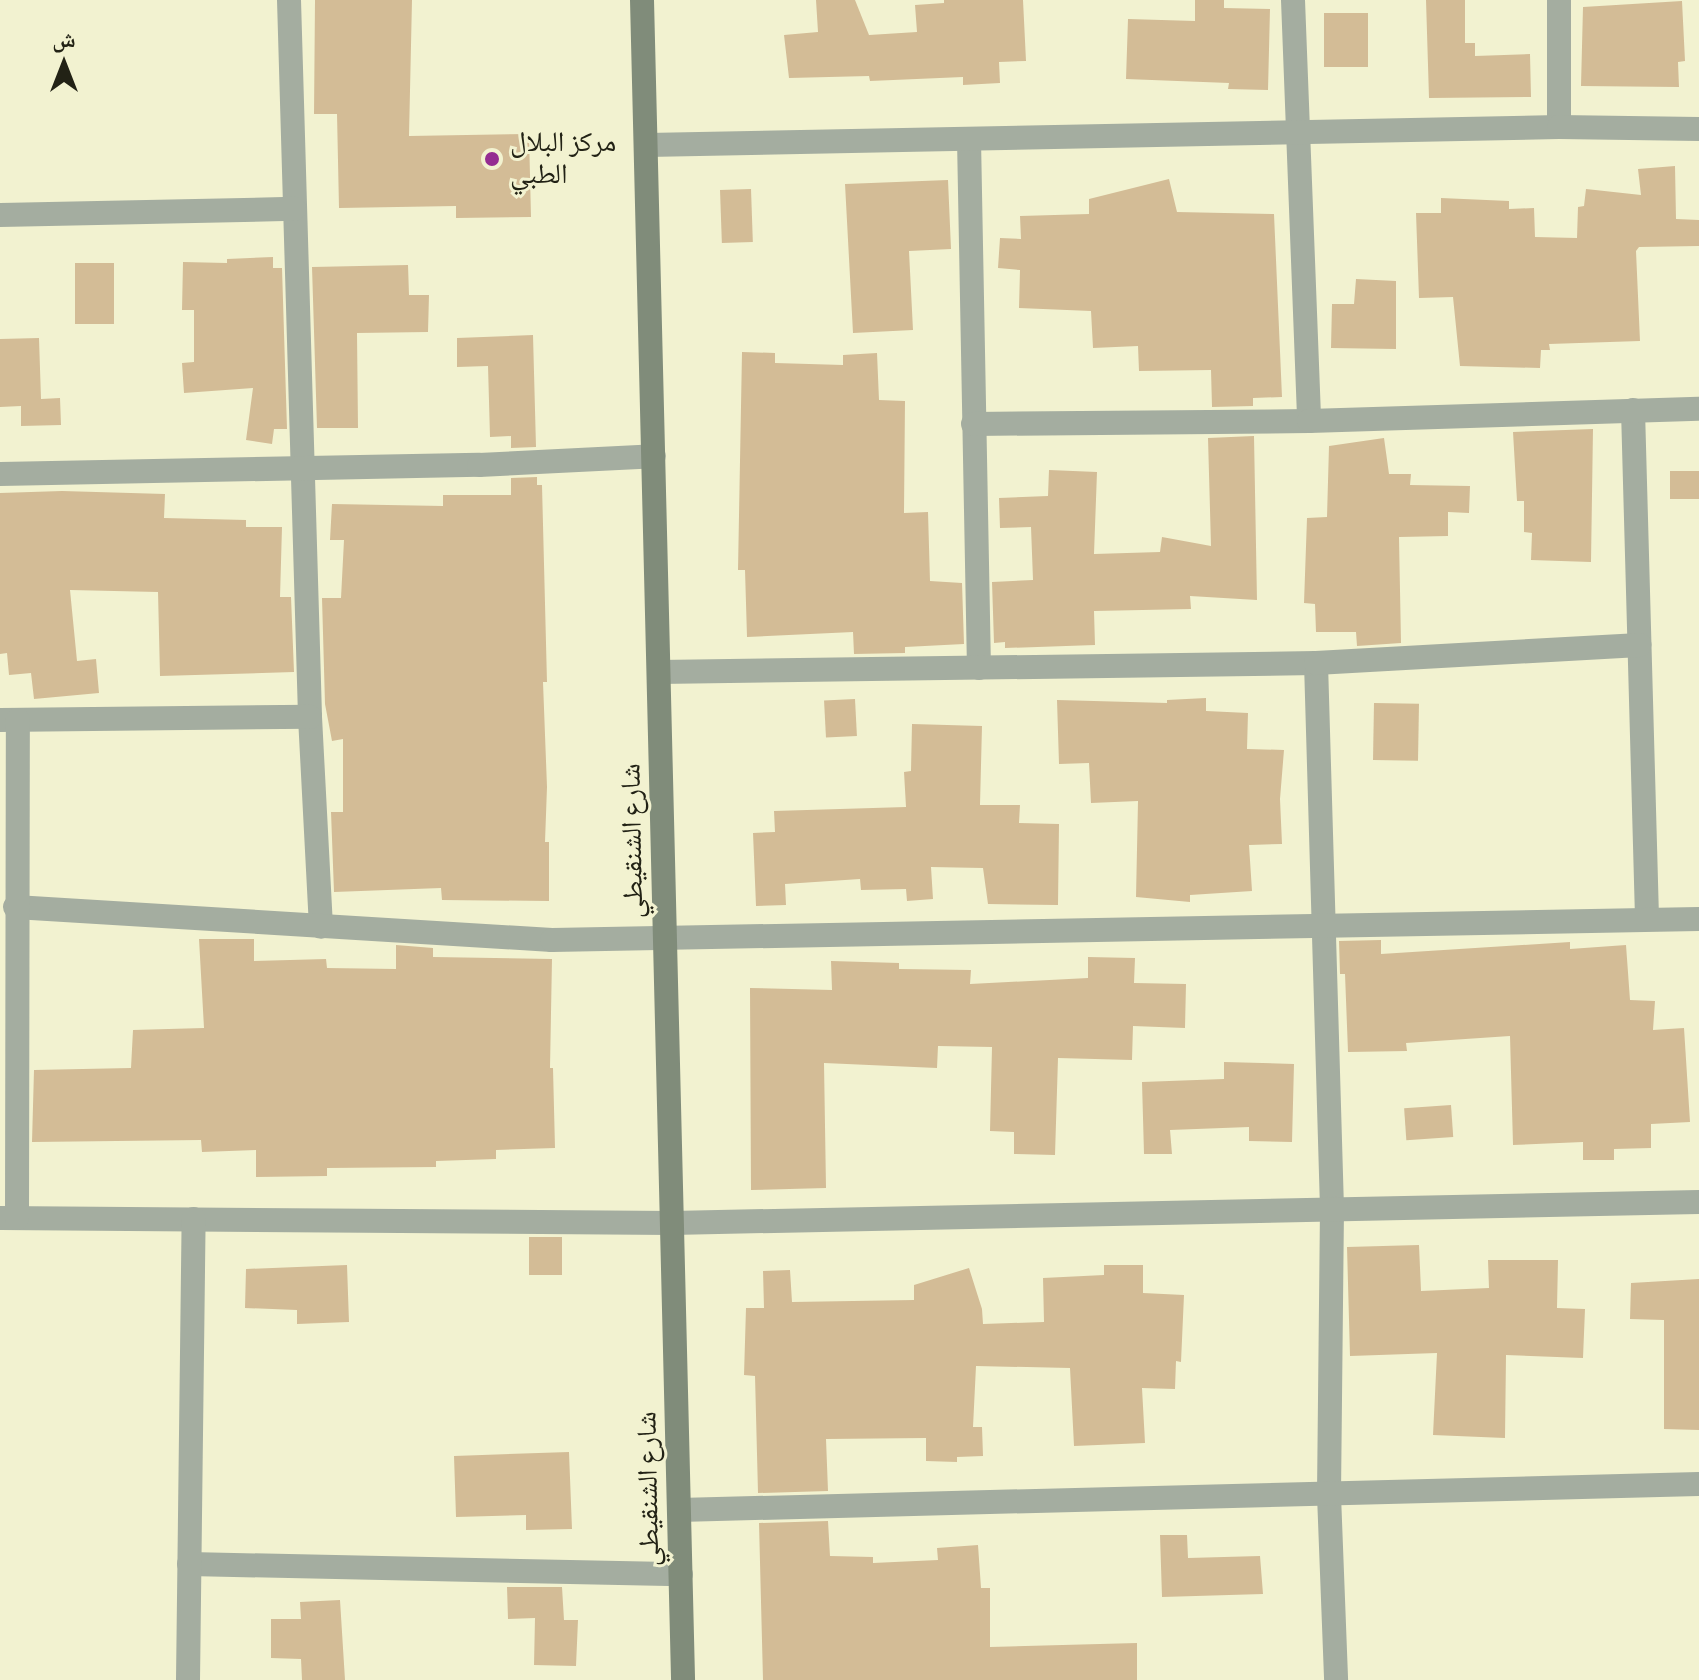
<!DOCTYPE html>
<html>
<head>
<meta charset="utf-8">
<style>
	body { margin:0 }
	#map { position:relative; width:1699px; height:1680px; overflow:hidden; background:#f2f2d0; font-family:"Alegreya Sans","Noto Naskh Arabic",sans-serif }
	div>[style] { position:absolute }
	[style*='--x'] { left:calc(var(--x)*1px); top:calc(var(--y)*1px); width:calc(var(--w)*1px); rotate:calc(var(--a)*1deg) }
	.building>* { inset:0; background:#d3bc96; transform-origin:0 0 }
	.street>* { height:24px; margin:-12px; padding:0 12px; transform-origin:12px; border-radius:12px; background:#a4ada0 }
	.secondary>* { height:24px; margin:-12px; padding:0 12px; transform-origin:12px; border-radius:12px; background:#808c7a }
	.dots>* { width:22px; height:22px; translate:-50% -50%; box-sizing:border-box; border:4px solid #f2f2d0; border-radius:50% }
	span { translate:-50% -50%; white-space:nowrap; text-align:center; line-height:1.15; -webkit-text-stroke:6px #f2f2d0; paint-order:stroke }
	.poi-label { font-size:28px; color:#222215 }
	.left { translate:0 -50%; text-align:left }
	.street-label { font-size:28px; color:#222215 }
	.north { position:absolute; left:24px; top:24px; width:80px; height:80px; -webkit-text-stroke:6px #f2f2d0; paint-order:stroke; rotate:0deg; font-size:22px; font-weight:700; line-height:32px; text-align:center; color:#222215 }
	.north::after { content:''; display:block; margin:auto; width:28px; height:36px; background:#222215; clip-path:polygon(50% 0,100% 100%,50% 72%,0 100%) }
</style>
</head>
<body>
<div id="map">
	<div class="building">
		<div style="clip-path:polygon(315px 0,412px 0,409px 136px,529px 134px,531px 217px,456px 218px,456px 206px,339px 208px,337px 114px,314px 114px)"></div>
		<div style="clip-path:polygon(816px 0,855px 0,869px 35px,917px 32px,915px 5px,944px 3px,944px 0,1023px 0,1026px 61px,999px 62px,1000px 83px,963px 85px,963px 77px,870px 81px,869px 76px,789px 78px,784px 35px,818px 32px)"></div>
		<div style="clip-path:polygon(1195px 0,1224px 0,1224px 8px,1270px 9px,1268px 90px,1228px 89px,1229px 83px,1126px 79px,1128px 19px,1195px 21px)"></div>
		<div style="clip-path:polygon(1426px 0,1465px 0,1465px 43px,1475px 43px,1475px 56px,1530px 54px,1531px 97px,1429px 98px)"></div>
		<div style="clip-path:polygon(1682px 1px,1685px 61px,1678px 62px,1679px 87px,1581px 86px,1583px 7px)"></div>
		<div style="left:1324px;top:13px;width:44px;height:54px"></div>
		<div style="clip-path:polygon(1675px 166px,1676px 219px,1699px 220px,1699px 246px,1639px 247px,1636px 251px,1640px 341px,1549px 344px,1550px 350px,1541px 350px,1540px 368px,1460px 366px,1453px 297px,1419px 298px,1416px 213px,1441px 213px,1441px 198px,1509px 201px,1509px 209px,1534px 208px,1535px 237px,1577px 238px,1578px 207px,1584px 206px,1586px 189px,1641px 195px,1638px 169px)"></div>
		<div style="clip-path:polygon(1169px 179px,1177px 212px,1274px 214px,1282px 397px,1253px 398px,1253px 406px,1212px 407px,1211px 370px,1139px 371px,1138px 346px,1093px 348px,1091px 311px,1019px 308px,1020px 270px,998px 268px,1000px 238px,1021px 239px,1020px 216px,1089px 214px,1089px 199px)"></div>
		<div style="clip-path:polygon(948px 180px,951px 249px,909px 251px,913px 330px,853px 333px,845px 184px)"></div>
		<div style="left:751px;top:189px;width:53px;height:31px;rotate:88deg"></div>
		<div style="clip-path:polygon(273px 257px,273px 268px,282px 268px,287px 429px,274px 429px,272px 444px,246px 440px,253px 388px,184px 393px,182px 363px,194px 362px,194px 310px,182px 310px,183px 262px,227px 263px,227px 259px)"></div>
		<div style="left:75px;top:263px;width:39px;height:61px"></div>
		<div style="clip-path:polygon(408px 265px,409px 295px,429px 295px,428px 332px,357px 333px,358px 428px,317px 428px,312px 267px)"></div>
		<div style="clip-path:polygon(1356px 279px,1396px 281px,1396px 349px,1331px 348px,1332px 304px,1354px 304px)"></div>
		<div style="clip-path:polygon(533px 335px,536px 447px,511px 448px,511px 436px,490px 437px,488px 366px,457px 367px,457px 338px)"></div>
		<div style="clip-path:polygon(39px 338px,41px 399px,60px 398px,61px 425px,21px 426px,21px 406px,0 407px,0 339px)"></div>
		<div style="clip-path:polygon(742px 352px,775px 353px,775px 363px,843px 365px,843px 355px,877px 353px,879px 400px,905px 401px,904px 513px,928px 512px,930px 581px,962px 583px,964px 644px,905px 647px,905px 653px,854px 654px,853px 632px,747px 637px,745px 570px,738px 570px)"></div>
		<div style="clip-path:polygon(1593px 429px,1591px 562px,1531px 560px,1532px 533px,1524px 532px,1524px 501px,1517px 501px,1513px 432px)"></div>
		<div style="clip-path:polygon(1254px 436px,1257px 600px,1190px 596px,1191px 609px,1094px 611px,1095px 645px,1005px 648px,1005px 642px,994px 643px,992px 582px,1033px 580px,1031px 527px,1000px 528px,999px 498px,1048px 496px,1049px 470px,1097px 472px,1094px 554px,1160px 552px,1162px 537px,1211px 546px,1208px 438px)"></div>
		<div style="clip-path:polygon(1384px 438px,1389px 474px,1411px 474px,1410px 485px,1470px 486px,1469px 513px,1448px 512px,1448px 536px,1399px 537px,1401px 643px,1357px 646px,1356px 632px,1316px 632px,1315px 604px,1304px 603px,1307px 518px,1327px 517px,1329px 446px)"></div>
		<div style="left:1699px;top:471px;width:28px;height:29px;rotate:90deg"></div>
		<div style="clip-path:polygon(537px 477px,537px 485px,542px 485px,547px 682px,543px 682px,547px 787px,545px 842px,549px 842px,549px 901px,442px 900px,441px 888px,334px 892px,331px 812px,343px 812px,343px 739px,332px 741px,325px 704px,322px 598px,341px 598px,344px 540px,330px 540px,332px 504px,443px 506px,443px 495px,511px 495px,511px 478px)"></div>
		<div style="clip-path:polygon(62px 491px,165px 494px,164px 518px,246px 520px,246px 527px,282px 527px,280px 597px,291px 597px,294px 672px,160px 676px,158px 592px,70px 590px,77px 661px,96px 659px,99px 693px,34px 699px,31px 673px,9px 675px,7px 653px,0 654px,0 493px)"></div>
		<div style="clip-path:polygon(1206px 698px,1206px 711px,1248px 713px,1247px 749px,1284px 750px,1280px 799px,1282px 844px,1249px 845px,1252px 891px,1190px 895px,1190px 902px,1136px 897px,1138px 801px,1091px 803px,1089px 763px,1059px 764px,1057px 700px,1167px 703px,1167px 700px)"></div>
		<div style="left:855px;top:699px;width:37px;height:31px;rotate:87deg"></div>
		<div style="left:1374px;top:703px;width:45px;height:57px;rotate:1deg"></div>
		<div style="clip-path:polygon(912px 724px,982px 726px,980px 805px,1020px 805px,1019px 823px,1059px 824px,1058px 905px,988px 904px,983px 868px,931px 867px,933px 899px,907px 901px,906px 889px,861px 890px,860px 879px,785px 884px,786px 905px,756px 906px,753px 833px,775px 832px,774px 811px,906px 807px,904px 772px,911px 771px)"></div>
		<div style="clip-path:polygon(199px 939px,254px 939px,254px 961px,326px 959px,327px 968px,396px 969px,396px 945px,433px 948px,433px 957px,552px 959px,550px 1068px,553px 1068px,555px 1148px,496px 1150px,496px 1159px,436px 1161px,436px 1167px,327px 1168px,327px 1176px,256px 1177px,256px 1150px,202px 1152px,201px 1140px,32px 1142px,34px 1070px,131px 1068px,133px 1030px,204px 1028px)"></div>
		<div style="clip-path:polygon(1381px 940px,1381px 954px,1570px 942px,1570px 949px,1626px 945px,1630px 1000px,1655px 1001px,1653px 1030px,1684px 1028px,1690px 1122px,1651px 1124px,1651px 1148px,1614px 1149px,1614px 1160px,1583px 1160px,1583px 1142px,1513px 1145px,1510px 1036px,1406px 1043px,1407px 1051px,1348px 1052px,1345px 974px,1340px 974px,1339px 941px)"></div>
		<div style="clip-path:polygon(1088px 957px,1135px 958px,1134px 983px,1186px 984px,1185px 1028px,1133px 1026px,1132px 1060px,1058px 1058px,1055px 1155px,1014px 1154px,1014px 1132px,990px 1131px,992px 1047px,938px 1046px,937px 1068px,824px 1063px,826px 1188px,751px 1190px,750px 988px,832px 990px,831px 961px,899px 963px,899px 969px,971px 970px,970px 984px,1088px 978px)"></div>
		<div style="clip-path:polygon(1224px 1062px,1294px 1064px,1292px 1142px,1249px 1141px,1249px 1127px,1170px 1130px,1172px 1154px,1144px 1154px,1142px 1082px,1224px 1079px)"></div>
		<div style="left:1451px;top:1105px;width:32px;height:47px;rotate:86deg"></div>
		<div style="left:529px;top:1237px;width:33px;height:38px"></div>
		<div style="clip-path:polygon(1419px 1245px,1421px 1291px,1489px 1288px,1488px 1260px,1558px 1260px,1557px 1308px,1585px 1309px,1583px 1358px,1506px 1355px,1505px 1438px,1433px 1435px,1437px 1353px,1350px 1356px,1347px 1247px)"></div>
		<div style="clip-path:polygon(347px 1265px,349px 1322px,297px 1324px,297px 1310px,245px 1308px,246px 1269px)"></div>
		<div style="clip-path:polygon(1104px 1265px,1143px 1265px,1143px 1293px,1184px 1295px,1181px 1362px,1176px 1361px,1175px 1389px,1142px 1388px,1145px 1443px,1074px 1446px,1070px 1368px,976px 1366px,973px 1427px,982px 1427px,983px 1456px,957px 1457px,957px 1462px,926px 1461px,926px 1438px,826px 1439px,828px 1491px,758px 1493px,755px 1376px,744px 1375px,746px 1308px,764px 1308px,763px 1271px,790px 1270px,792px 1302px,914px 1300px,914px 1285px,969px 1268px,982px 1309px,983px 1324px,1044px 1322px,1043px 1278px,1104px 1275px)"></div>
		<div style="clip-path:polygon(1699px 1279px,1699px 1430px,1664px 1429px,1664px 1320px,1630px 1319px,1631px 1283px)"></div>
		<div style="clip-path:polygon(569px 1452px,572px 1529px,526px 1530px,526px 1515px,456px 1517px,454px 1456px)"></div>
		<div style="clip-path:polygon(828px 1521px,830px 1556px,873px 1557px,873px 1563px,938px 1560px,937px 1548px,978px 1545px,981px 1588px,990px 1588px,990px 1647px,1137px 1643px,1137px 1680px,763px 1680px,759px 1523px)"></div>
		<div style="clip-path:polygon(1160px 1535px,1187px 1535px,1188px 1558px,1260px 1556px,1263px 1594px,1162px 1597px)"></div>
		<div style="clip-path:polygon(507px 1587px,562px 1587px,564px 1620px,578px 1620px,576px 1666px,534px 1665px,535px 1618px,508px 1619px)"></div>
		<div style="clip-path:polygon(340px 1600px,345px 1680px,302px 1680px,301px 1659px,271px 1658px,271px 1619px,301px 1619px,300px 1602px)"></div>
	</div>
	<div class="street">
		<div style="--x:289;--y:0;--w:717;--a:88.32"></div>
		<div style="--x:310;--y:717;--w:210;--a:87"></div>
		<div style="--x:1293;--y:0;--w:421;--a:87.8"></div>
		<div style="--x:1559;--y:0;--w:127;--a:90"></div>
		<div style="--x:969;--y:139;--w:529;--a:88.92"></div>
		<div style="--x:647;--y:145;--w:912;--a:-1.13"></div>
		<div style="--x:1559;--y:127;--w:140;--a:0.8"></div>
		<div style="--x:0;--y:215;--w:294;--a:-1.2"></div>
		<div style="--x:1633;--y:410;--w:509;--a:88.42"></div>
		<div style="--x:973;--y:424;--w:336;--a:-0.5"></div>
		<div style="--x:1309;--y:421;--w:390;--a:-1.8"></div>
		<div style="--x:0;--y:474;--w:479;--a:-1.1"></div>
		<div style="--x:479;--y:465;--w:175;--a:-2.9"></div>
		<div style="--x:1316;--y:663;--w:545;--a:88.32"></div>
		<div style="--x:1332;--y:1208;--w:287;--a:90.6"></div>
		<div style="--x:1329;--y:1495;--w:185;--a:87.8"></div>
		<div style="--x:659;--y:672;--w:657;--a:-0.78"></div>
		<div style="--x:1316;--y:663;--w:324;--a:-3.2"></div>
		<div style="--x:0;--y:720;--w:310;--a:-0.6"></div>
		<div style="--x:15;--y:907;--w:538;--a:3.52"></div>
		<div style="--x:552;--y:940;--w:1147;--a:-1.05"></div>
		<div style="--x:0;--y:1218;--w:672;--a:0.43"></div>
		<div style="--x:672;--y:1223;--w:1027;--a:-1.17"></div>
		<div style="--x:17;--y:1218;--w:498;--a:-89.9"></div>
		<div style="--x:679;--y:1510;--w:1020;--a:-1.46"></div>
		<div style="--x:189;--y:1564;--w:492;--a:1.2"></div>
		<div style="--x:188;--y:1680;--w:461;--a:-89.3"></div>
	</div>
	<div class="secondary">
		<div style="--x:642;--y:0;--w:1681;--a:88.6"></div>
	</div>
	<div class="dots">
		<div style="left:492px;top:159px;background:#952d91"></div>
	</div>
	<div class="poi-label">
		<span class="left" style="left:510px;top:159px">مركز البلال<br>الطبي</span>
	</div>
	<div class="street-label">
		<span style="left:633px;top:841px;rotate:-91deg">شارع الشنقيطي</span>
		<span style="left:649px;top:1489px;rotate:-91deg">شارع الشنقيطي</span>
	</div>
	<div class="north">ش</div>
</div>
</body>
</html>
